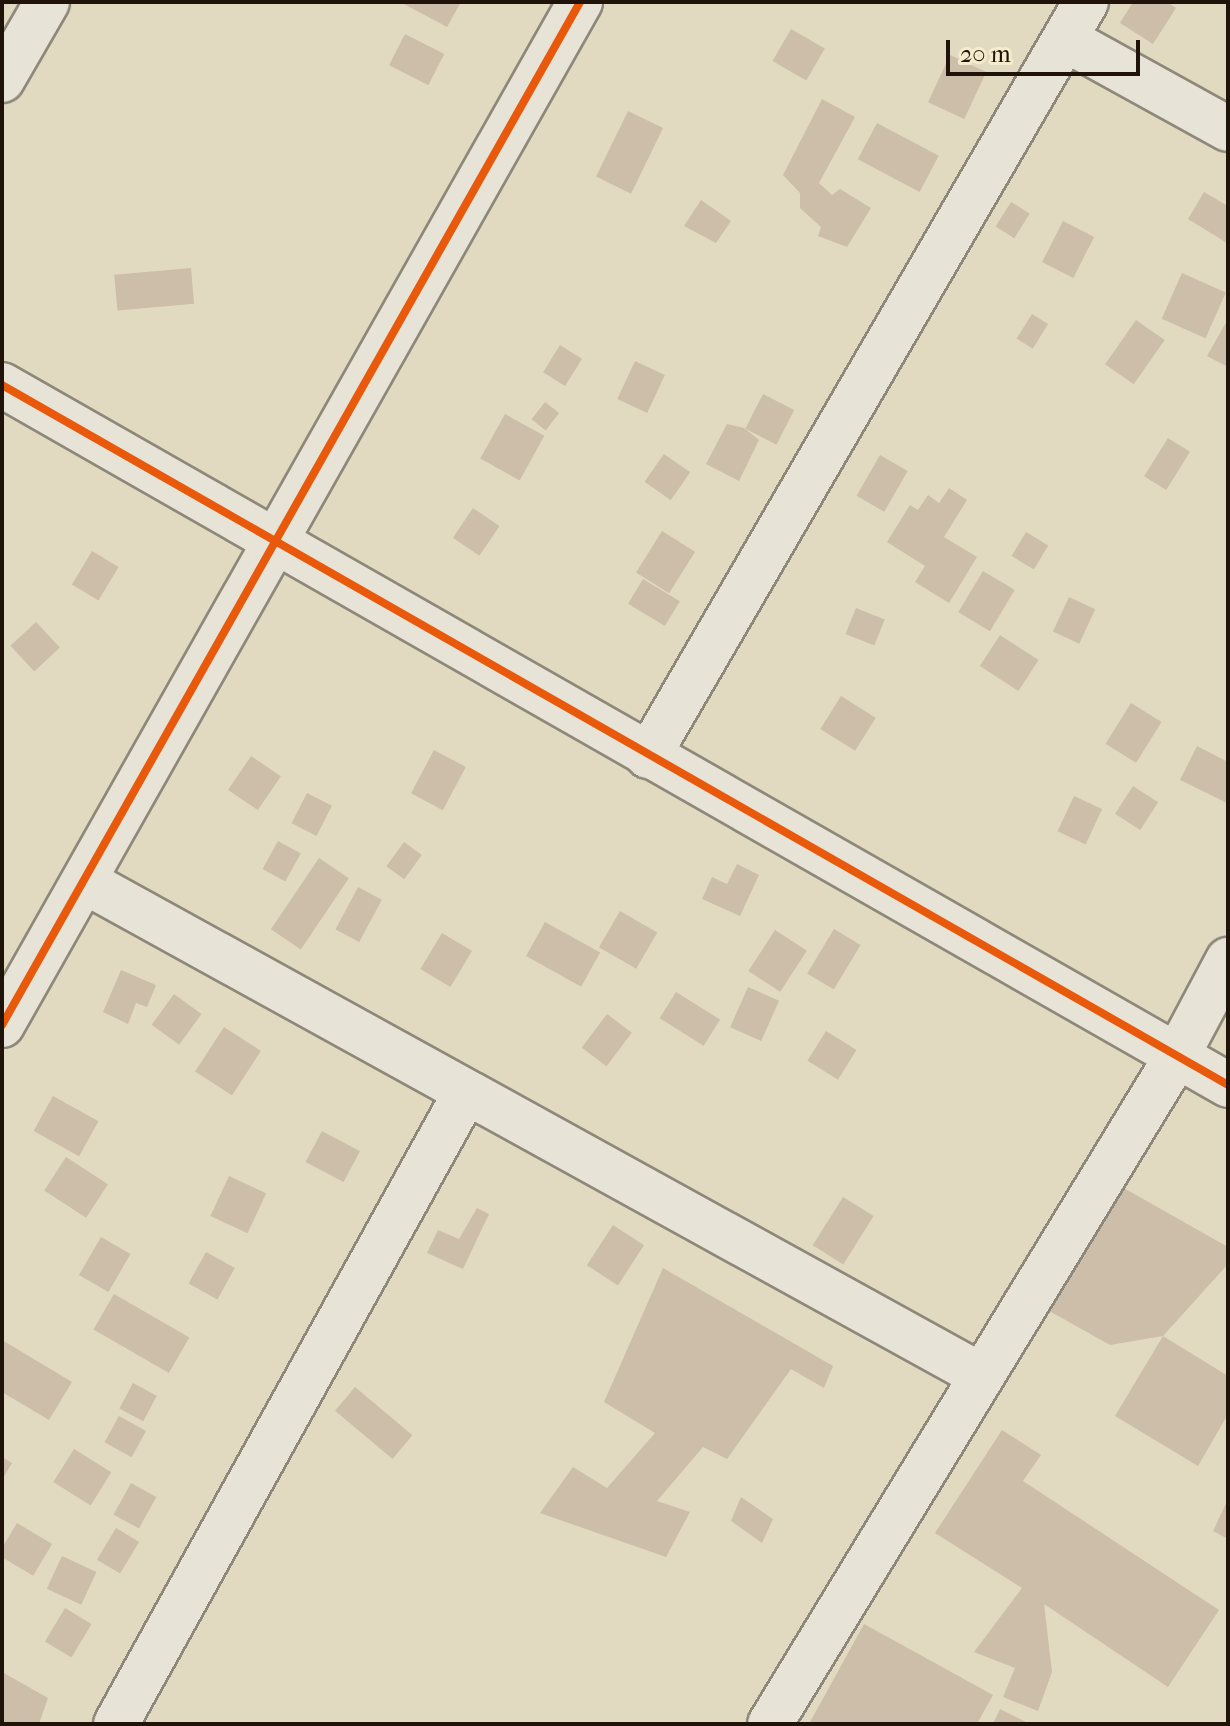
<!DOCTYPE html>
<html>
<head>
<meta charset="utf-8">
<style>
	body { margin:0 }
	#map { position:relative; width:1230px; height:1726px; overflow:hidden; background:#e1dac1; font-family:"IM FELL French Canon",serif }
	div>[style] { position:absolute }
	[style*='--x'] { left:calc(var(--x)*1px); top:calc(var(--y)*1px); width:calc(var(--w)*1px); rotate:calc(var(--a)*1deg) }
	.building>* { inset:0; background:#ccbea9; transform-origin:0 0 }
	.roads { filter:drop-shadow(2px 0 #8d8879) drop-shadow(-2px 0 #8d8879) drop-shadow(0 2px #8d8879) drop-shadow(0 -2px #8d8879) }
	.minor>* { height:44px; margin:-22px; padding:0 22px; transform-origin:22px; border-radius:22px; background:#e7e3d7 }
	.cycleway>* { height:8px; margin:-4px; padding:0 4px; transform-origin:4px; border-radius:4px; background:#e8590c }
	span { translate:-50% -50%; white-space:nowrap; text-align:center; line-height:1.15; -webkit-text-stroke:6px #f5ecce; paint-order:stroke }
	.frame { position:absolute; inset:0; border:4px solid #1f130a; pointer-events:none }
	.scale { position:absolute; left:946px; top:40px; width:194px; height:36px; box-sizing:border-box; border:4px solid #1f130a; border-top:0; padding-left:10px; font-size:24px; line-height:28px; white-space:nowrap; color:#1f130a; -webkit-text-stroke:6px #f5ecce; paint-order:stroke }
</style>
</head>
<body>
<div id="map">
	<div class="building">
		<div style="clip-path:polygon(400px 2px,461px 2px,447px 27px)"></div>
		<div style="clip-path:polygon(1133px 2px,1167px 2px,1176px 8px,1153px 44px,1120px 23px)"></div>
		<div style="left:791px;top:29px;width:39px;height:37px;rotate:30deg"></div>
		<div style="left:405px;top:34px;width:44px;height:35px;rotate:27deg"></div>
		<div style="left:950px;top:55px;width:40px;height:52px;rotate:25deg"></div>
		<div style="clip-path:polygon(822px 99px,855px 117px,819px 183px,832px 195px,840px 189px,871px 208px,847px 247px,818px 236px,821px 227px,800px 208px,800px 193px,783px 175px)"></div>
		<div style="left:628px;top:111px;width:39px;height:73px;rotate:26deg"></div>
		<div style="left:877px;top:123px;width:70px;height:41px;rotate:28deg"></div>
		<div style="clip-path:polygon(1204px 192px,1228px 206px,1227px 243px,1188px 219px)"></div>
		<div style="clip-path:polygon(701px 200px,731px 221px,716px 243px,684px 226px)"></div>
		<div style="left:1011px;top:202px;width:22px;height:29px;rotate:32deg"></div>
		<div style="left:1063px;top:221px;width:35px;height:46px;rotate:27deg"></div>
		<div style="left:191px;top:268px;width:36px;height:77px;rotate:85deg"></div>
		<div style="left:1182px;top:273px;width:48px;height:50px;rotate:24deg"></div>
		<div style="left:1032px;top:314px;width:19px;height:29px;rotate:32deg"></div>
		<div style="clip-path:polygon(1228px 319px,1228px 367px,1207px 356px)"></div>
		<div style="left:1136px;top:320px;width:35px;height:54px;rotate:35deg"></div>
		<div style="left:560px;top:345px;width:26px;height:32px;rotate:32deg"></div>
		<div style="left:635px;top:361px;width:33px;height:42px;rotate:25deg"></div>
		<div style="left:763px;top:394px;width:35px;height:39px;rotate:27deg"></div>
		<div style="left:545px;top:402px;width:18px;height:22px;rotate:38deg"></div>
		<div style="left:505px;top:414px;width:45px;height:51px;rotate:29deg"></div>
		<div style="clip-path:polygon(727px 424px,744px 428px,759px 440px,739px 481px,706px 464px)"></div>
		<div style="left:1168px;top:438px;width:26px;height:45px;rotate:32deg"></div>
		<div style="left:664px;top:454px;width:32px;height:34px;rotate:35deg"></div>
		<div style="left:880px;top:455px;width:32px;height:47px;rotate:30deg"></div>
		<div style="clip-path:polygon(949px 488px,967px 500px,944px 537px,977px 557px,949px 603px,915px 582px,925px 566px,887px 542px,910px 505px,918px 510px,928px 495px,939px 503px)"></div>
		<div style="left:473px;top:508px;width:32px;height:36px;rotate:34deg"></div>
		<div style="left:662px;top:531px;width:39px;height:49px;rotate:32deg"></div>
		<div style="left:1026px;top:532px;width:26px;height:28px;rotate:31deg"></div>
		<div style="left:92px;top:551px;width:31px;height:39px;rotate:31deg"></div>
		<div style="left:983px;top:571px;width:37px;height:48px;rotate:31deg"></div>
		<div style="left:643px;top:579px;width:43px;height:29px;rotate:31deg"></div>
		<div style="left:1069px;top:597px;width:29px;height:38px;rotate:25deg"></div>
		<div style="left:856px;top:608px;width:31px;height:28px;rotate:22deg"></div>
		<div style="left:36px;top:622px;width:35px;height:35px;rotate:47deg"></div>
		<div style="left:1000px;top:635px;width:46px;height:37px;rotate:33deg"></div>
		<div style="left:841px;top:696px;width:41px;height:39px;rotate:32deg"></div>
		<div style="left:1131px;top:703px;width:36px;height:48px;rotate:32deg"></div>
		<div style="clip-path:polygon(1197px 746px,1228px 762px,1227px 803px,1180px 780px)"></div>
		<div style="left:434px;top:750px;width:36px;height:49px;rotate:28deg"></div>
		<div style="left:251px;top:756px;width:36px;height:41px;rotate:34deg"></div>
		<div style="left:1133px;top:786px;width:30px;height:33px;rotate:33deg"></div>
		<div style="left:307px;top:793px;width:28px;height:34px;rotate:27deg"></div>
		<div style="left:1074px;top:796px;width:31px;height:39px;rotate:25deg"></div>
		<div style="left:278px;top:841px;width:26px;height:32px;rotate:29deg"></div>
		<div style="left:404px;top:842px;width:22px;height:30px;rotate:36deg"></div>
		<div style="left:319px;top:858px;width:36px;height:86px;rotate:34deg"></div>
		<div style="clip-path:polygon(737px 864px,759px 875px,740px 916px,702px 899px,712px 877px,727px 884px)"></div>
		<div style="left:358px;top:887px;width:27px;height:48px;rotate:28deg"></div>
		<div style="left:620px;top:911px;width:43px;height:42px;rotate:30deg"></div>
		<div style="left:545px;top:922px;width:63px;height:39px;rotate:29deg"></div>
		<div style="left:834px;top:929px;width:31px;height:52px;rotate:31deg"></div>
		<div style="left:775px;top:930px;width:38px;height:49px;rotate:33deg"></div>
		<div style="left:442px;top:933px;width:35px;height:42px;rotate:31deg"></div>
		<div style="clip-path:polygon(121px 970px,156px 985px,147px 1007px,136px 1003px,128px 1024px,103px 1012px)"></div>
		<div style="left:748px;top:987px;width:34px;height:44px;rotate:24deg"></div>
		<div style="left:676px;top:992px;width:52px;height:31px;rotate:32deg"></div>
		<div style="left:174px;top:994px;width:34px;height:38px;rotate:36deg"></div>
		<div style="left:607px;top:1014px;width:31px;height:42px;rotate:37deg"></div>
		<div style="left:224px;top:1027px;width:44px;height:53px;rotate:33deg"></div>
		<div style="left:826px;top:1031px;width:36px;height:35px;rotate:32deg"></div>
		<div style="left:53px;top:1096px;width:52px;height:40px;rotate:29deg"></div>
		<div style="left:322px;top:1131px;width:43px;height:35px;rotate:28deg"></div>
		<div style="left:66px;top:1157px;width:50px;height:40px;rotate:33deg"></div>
		<div style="left:229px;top:1176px;width:41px;height:44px;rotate:25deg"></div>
		<div style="clip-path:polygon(1106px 1178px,1228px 1247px,1228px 1264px,1163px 1336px,1110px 1345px,1035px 1303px)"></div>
		<div style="left:843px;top:1197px;width:36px;height:57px;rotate:32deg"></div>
		<div style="clip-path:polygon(477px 1208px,489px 1214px,463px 1269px,427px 1253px,438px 1230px,459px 1239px)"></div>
		<div style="left:613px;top:1225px;width:37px;height:48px;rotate:33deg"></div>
		<div style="left:101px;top:1237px;width:34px;height:44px;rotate:30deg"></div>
		<div style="left:206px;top:1252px;width:33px;height:36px;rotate:29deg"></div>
		<div style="clip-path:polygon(663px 1268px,833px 1366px,824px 1388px,791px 1369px,727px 1459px,703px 1447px,657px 1501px,690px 1512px,666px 1557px,540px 1513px,573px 1467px,607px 1488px,655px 1433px,604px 1402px)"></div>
		<div style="left:114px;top:1294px;width:87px;height:41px;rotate:30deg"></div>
		<div style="clip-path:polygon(1163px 1336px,1228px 1376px,1228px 1414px,1198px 1466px,1115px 1416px)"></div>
		<div style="clip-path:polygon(2px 1340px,72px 1382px,49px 1420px,2px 1392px)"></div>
		<div style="left:133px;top:1383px;width:27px;height:29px;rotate:28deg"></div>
		<div style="left:355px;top:1387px;width:75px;height:31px;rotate:40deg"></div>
		<div style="left:119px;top:1416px;width:31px;height:30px;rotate:29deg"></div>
		<div style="clip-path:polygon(1002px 1430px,1041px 1455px,1023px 1481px,1219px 1610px,1168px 1687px,1044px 1604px,1052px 1672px,1038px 1711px,1003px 1697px,1015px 1668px,974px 1652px,1022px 1588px,935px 1533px)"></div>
		<div style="left:74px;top:1449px;width:44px;height:39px;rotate:32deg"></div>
		<div style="clip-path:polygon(2px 1457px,12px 1463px,2px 1480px)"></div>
		<div style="left:131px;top:1483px;width:29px;height:36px;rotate:29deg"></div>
		<div style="clip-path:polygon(741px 1497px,773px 1519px,762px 1543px,731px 1521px)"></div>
		<div style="clip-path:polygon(1228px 1499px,1228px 1539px,1213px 1531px)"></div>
		<div style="left:17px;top:1523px;width:41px;height:37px;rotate:31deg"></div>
		<div style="left:116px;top:1528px;width:27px;height:37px;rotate:31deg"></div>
		<div style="left:62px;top:1556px;width:38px;height:36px;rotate:25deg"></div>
		<div style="left:65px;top:1608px;width:31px;height:39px;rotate:31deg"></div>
		<div style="clip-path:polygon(864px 1624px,993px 1695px,977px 1724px,809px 1724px)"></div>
		<div style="clip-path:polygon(2px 1672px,48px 1698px,39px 1724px,2px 1724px)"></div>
		<div style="clip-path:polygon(1000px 1709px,1030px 1724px,993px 1724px)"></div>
	</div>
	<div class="roads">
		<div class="minor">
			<div style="--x:1065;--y:39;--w:186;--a:28.9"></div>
			<div style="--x:2;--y:80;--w:90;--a:-60"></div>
			<div style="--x:2;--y:385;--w:1412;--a:29.72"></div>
			<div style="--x:648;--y:756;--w:872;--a:-59.85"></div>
			<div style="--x:84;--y:881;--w:1025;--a:28.86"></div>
			<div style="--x:2;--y:1025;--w:1175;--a:-60.53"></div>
			<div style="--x:116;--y:1724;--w:722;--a:-61.02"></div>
			<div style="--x:770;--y:1724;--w:782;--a:-58.65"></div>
			<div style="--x:1177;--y:1056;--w:109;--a:-62"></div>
		</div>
	</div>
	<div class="cycleway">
		<div style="--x:2;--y:385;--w:1412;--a:29.72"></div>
		<div style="--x:2;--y:1025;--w:1175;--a:-60.53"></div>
	</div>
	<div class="frame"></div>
	<div class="scale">20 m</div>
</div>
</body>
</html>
